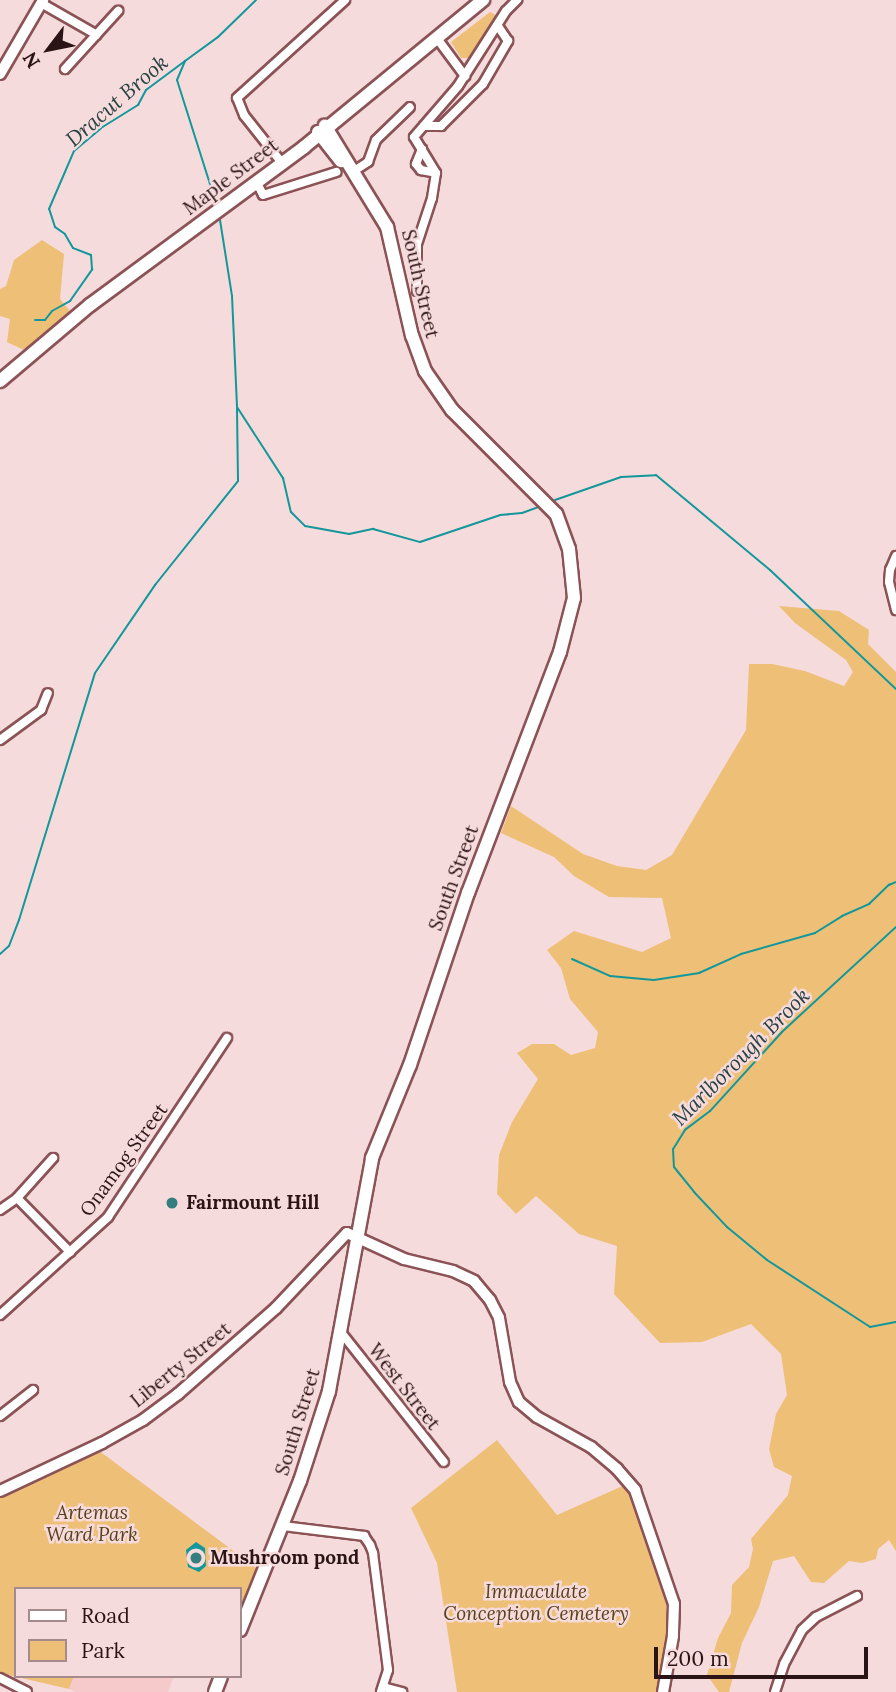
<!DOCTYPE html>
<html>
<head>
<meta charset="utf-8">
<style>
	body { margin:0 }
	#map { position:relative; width:896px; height:1692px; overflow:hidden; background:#f6dbdc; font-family:Lora,serif }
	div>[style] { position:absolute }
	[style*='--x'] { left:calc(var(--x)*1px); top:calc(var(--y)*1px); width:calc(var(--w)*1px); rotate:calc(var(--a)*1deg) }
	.built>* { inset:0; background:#f6c9ca }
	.green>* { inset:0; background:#eebf77 }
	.water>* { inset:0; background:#12979a }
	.stream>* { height:2px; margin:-1px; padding:0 1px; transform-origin:1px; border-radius:1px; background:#12979a }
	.roads { filter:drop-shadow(2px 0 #8b5356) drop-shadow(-2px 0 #8b5356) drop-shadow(0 2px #8b5356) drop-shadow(0 -2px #8b5356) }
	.minor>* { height:8px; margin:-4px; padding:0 4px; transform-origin:4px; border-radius:4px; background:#fff }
	.tertiary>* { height:10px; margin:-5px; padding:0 5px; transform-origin:5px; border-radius:5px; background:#fff }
	.secondary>* { height:12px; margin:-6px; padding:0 6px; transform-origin:6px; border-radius:6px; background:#fff }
	.dots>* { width:19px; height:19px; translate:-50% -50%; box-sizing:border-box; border:4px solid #f6dbdc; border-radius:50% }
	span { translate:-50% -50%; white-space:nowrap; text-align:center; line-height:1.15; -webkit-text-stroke:5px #f6dbdc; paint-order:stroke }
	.street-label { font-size:19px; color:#2b1415 }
	.poi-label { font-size:19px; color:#2b1415; font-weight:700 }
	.left { translate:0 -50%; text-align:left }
	.park-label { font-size:19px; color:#58411a; font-style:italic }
	.water-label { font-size:21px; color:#284242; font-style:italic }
	.legend { position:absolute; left:14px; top:1587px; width:228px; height:91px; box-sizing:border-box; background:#f6dbdc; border:2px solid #a58b8c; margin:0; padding:9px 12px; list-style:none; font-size:21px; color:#2b1415 }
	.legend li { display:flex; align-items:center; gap:14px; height:35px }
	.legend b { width:35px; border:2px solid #a58b8c }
	.north { position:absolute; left:14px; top:14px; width:70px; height:70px; -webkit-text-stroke:5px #f6dbdc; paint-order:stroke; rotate:238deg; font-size:19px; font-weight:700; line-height:28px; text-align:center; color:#2b1415 }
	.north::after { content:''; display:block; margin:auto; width:24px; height:32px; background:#2b1415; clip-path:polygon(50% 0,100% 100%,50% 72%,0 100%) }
	.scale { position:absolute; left:654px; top:1647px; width:214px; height:32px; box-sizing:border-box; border:4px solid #2b1415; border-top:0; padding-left:9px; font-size:21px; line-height:24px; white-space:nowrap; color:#2b1415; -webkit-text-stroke:5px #f6dbdc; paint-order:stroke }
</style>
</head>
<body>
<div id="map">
	<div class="built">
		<div style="clip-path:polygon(74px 1676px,174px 1676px,168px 1692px,76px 1692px,69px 1689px)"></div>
	</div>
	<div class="green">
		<div style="clip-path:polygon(490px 12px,498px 16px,481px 45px,473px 58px,461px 58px,451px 42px)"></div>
		<div style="clip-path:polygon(42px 240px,64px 254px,60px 299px,70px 311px,24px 350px,7px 342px,10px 319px,0 316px,0 289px,6px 286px,14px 260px)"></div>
		<div style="clip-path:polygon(779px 606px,839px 611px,869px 630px,868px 644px,896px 672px,896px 1551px,889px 1540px,878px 1549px,876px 1559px,862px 1563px,849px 1561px,824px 1583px,811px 1582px,794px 1556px,773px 1561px,759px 1607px,742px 1643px,729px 1692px,719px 1692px,707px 1675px,718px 1638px,731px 1613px,732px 1585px,749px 1567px,753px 1549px,751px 1539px,788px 1495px,792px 1476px,774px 1467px,769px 1449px,776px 1414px,787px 1395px,781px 1354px,751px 1324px,702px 1342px,660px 1343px,614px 1294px,617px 1246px,579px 1234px,536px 1196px,516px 1214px,497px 1194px,499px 1155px,512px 1122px,538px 1079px,517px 1053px,532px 1044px,554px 1044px,571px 1055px,595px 1048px,598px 1032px,570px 999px,561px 968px,547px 950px,574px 931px,642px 952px,671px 938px,662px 898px,609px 897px,574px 876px,554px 857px,501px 833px,511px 806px,583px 854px,617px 866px,646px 870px,672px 855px,746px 730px,749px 664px,772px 664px,805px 671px,844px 686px,853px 672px,846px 660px,795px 623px)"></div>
		<div style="clip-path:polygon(497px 1440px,557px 1515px,625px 1485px,632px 1494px,666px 1597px,668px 1631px,659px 1692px,457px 1692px,437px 1563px,411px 1508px)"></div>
		<div style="clip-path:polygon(98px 1450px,259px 1570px,240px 1616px,240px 1589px,16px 1589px,16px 1676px,74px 1676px,69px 1689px,0 1673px,0 1496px)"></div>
	</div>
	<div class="water">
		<div style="clip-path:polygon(196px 1542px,205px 1548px,206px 1566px,199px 1572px,188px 1567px,186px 1550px)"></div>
	</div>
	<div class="stream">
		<div style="--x:216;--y:203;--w:129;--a:-107.6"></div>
		<div style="--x:177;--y:80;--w:21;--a:-67"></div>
		<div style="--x:185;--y:61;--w:41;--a:-36"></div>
		<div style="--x:218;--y:37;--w:53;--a:-44.2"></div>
		<div style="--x:220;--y:220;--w:77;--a:81"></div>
		<div style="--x:232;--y:296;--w:111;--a:87.4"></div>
		<div style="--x:237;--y:407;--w:85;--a:57.1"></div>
		<div style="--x:283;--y:478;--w:35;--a:77"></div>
		<div style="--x:291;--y:512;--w:20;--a:45"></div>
		<div style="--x:305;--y:526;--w:45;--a:10.3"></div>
		<div style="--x:349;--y:534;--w:25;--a:-12"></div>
		<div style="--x:373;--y:529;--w:49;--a:15.5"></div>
		<div style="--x:420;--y:542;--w:84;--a:-18.6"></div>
		<div style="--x:500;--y:515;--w:22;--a:-5"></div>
		<div style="--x:522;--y:513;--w:20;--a:-20"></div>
		<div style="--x:35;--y:320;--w:10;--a:0"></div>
		<div style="--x:45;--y:320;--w:11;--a:-52"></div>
		<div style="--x:52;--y:311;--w:21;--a:-29"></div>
		<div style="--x:70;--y:301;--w:39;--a:-55"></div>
		<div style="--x:92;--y:269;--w:14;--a:-94"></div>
		<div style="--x:91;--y:255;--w:19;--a:-159"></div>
		<div style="--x:73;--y:248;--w:16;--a:-120"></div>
		<div style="--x:65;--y:234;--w:12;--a:-145"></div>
		<div style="--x:55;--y:227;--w:19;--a:-108"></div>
		<div style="--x:49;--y:209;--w:63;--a:-66.7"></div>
		<div style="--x:74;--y:151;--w:35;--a:-40"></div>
		<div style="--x:101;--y:128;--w:44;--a:-31.9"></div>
		<div style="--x:138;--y:105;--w:17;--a:-62"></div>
		<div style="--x:146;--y:90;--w:49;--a:-36.6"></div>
		<div style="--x:555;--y:500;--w:70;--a:-19.2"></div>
		<div style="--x:621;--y:477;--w:35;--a:-3"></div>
		<div style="--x:656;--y:475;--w:148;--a:39.8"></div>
		<div style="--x:770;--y:570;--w:173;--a:43.4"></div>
		<div style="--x:896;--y:927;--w:155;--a:137.4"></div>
		<div style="--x:782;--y:1032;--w:107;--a:132.3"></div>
		<div style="--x:710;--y:1111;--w:31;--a:143"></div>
		<div style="--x:685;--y:1130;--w:22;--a:122"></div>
		<div style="--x:673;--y:1149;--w:18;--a:87"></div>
		<div style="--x:674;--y:1167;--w:32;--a:51"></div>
		<div style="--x:694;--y:1192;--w:48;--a:46.7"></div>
		<div style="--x:727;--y:1227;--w:52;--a:39.5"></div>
		<div style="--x:767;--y:1260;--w:123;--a:33"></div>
		<div style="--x:870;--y:1327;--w:26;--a:-11"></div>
		<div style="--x:0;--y:954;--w:12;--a:-42"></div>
		<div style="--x:9;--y:946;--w:28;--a:-69"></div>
		<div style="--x:19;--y:920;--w:258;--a:-72.9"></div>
		<div style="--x:95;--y:673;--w:107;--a:-55.7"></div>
		<div style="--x:155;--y:585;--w:133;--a:-51.4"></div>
		<div style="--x:238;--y:481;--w:74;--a:-90.8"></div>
		<div style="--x:572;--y:959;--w:42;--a:24.1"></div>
		<div style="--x:610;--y:976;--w:44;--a:5.2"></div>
		<div style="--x:654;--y:980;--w:46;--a:-8.8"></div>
		<div style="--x:699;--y:973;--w:46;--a:-24.3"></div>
		<div style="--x:741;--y:954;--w:77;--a:-15.8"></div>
		<div style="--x:815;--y:933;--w:32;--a:-32"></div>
		<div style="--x:842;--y:916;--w:30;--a:-24"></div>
		<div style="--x:869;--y:904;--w:28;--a:-44"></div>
		<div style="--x:889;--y:885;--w:8;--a:-23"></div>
	</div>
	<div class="roads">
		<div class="minor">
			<div style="--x:41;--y:3;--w:64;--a:29.7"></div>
			<div style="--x:436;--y:37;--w:49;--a:53.4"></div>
			<div style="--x:65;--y:69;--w:79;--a:-47.6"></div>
			<div style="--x:424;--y:126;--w:17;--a:0"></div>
			<div style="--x:441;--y:126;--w:59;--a:-45"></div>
			<div style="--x:483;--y:84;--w:50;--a:-59.8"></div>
			<div style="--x:508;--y:41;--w:18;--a:-124"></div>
			<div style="--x:422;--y:149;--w:16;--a:112"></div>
			<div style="--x:416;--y:164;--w:8;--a:50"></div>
			<div style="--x:421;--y:170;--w:15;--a:11"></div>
			<div style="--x:282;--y:163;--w:61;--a:-128.4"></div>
			<div style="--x:244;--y:115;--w:18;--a:-112"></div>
			<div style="--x:237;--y:98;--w:146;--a:-42.2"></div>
			<div style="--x:354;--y:171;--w:17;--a:-33"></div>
			<div style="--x:368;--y:162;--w:23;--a:-70"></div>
			<div style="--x:376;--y:140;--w:47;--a:-44.1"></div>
			<div style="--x:257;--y:183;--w:13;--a:63"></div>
			<div style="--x:263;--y:195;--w:77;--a:-17.5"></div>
			<div style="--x:417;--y:291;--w:47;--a:-90"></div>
			<div style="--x:417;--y:244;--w:48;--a:-71.9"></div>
			<div style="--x:432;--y:198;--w:25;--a:-81"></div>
			<div style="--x:436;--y:173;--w:42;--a:-121.4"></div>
			<div style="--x:414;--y:137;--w:67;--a:-49.2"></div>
			<div style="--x:458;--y:86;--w:89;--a:-57.4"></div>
			<div style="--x:506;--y:11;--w:16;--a:-45"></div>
			<div style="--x:896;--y:556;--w:15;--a:113"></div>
			<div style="--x:890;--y:570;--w:12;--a:95"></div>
			<div style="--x:889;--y:582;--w:29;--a:76"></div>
			<div style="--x:0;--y:740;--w:51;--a:-36.2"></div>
			<div style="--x:41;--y:710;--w:18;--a:-68"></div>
			<div style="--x:17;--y:1198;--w:76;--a:45.5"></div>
			<div style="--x:0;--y:1210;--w:21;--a:-35"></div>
			<div style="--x:17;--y:1198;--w:54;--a:-48"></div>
			<div style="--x:0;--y:1315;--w:146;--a:-42.2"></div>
			<div style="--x:108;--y:1217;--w:215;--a:-56.4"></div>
			<div style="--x:340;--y:1331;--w:167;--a:51.6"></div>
			<div style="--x:0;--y:1416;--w:42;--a:-38.2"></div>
			<div style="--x:283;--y:1526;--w:82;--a:7"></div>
			<div style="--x:364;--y:1536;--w:11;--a:56"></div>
			<div style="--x:370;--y:1545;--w:9;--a:69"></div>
			<div style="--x:373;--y:1553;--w:118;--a:82.7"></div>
			<div style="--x:388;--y:1670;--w:23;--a:108"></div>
			<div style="--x:0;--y:1678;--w:30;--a:27"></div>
			<div style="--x:383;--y:1687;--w:20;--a:15"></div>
			<div style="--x:775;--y:1692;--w:29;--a:-72"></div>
			<div style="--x:784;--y:1664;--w:38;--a:-62"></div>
			<div style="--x:802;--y:1630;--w:19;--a:-43"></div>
			<div style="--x:816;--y:1617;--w:46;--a:-27.1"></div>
		</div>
		<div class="tertiary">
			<div style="--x:0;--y:74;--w:86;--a:-59.8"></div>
			<div style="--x:0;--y:1491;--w:113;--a:-25.2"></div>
			<div style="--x:102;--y:1443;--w:47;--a:-29.3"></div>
			<div style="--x:143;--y:1420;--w:44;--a:-36.6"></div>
			<div style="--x:178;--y:1394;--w:130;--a:-41.3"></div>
			<div style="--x:276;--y:1308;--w:103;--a:-46.6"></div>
			<div style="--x:347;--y:1233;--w:63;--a:24.5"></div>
			<div style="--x:404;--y:1259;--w:50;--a:13.8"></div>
			<div style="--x:453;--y:1271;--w:23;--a:25"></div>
			<div style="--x:474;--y:1281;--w:25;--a:50"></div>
			<div style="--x:490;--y:1300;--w:20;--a:63"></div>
			<div style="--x:499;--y:1318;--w:65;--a:80.2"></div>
			<div style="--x:510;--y:1382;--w:22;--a:66"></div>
			<div style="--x:519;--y:1402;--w:23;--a:40"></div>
			<div style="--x:537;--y:1417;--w:62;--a:29.1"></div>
			<div style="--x:591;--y:1447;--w:34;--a:40"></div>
			<div style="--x:617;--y:1469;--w:28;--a:49"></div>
			<div style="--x:635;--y:1490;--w:120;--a:71.1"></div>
			<div style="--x:674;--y:1604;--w:32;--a:92"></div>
			<div style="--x:673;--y:1636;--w:57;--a:100.1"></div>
		</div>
		<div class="secondary">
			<div style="--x:318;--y:132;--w:37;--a:52"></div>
			<div style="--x:0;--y:381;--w:118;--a:-40.2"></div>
			<div style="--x:90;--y:305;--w:266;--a:-36.4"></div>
			<div style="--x:304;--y:147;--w:232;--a:-39.4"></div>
			<div style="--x:240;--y:1630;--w:161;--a:-68.1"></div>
			<div style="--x:300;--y:1481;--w:95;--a:-72.1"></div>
			<div style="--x:329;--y:1391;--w:237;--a:-79.5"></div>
			<div style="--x:372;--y:1158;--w:100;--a:-67.8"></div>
			<div style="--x:410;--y:1065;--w:182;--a:-71.4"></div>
			<div style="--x:468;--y:893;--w:258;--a:-69.1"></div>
			<div style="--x:560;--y:652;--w:56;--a:-75.5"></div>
			<div style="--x:574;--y:598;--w:49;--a:-95.8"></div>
			<div style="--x:569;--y:549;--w:37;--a:-110"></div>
			<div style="--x:556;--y:514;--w:147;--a:-135"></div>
			<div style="--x:452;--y:410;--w:47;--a:-124.7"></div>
			<div style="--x:425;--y:371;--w:37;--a:-110"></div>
			<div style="--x:412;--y:336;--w:112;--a:-102.9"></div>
			<div style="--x:387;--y:227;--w:119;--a:-121.5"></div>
			<div style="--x:215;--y:1692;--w:17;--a:-69"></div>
		</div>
	</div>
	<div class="dots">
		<div style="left:172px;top:1203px;background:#347e7f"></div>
		<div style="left:196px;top:1558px;background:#347e7f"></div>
	</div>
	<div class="street-label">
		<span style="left:231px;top:177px;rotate:-37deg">Maple Street</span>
		<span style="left:420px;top:284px;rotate:77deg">South Street</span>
		<span style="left:454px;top:878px;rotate:-70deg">South Street</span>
		<span style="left:124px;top:1160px;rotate:-54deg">Onamog Street</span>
		<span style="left:181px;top:1365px;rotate:-39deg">Liberty Street</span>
		<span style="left:404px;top:1387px;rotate:52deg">West Street</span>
		<span style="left:298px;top:1422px;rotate:-73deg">South Street</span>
	</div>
	<div class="poi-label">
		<span class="left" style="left:186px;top:1203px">Fairmount Hill</span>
		<span class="left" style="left:210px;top:1558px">Mushroom pond</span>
	</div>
	<div class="park-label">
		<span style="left:92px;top:1524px">Artemas<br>Ward Park</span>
		<span style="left:536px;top:1603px">Immaculate<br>Conception Cemetery</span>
	</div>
	<div class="water-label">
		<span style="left:117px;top:101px;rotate:-41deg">Dracut Brook</span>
		<span style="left:741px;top:1057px;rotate:-45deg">Marlborough Brook</span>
	</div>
	<ul class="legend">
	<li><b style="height:9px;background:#fff"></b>Road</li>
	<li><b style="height:19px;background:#eebf77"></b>Park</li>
	</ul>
	<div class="north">N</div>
	<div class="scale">200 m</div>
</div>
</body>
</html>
